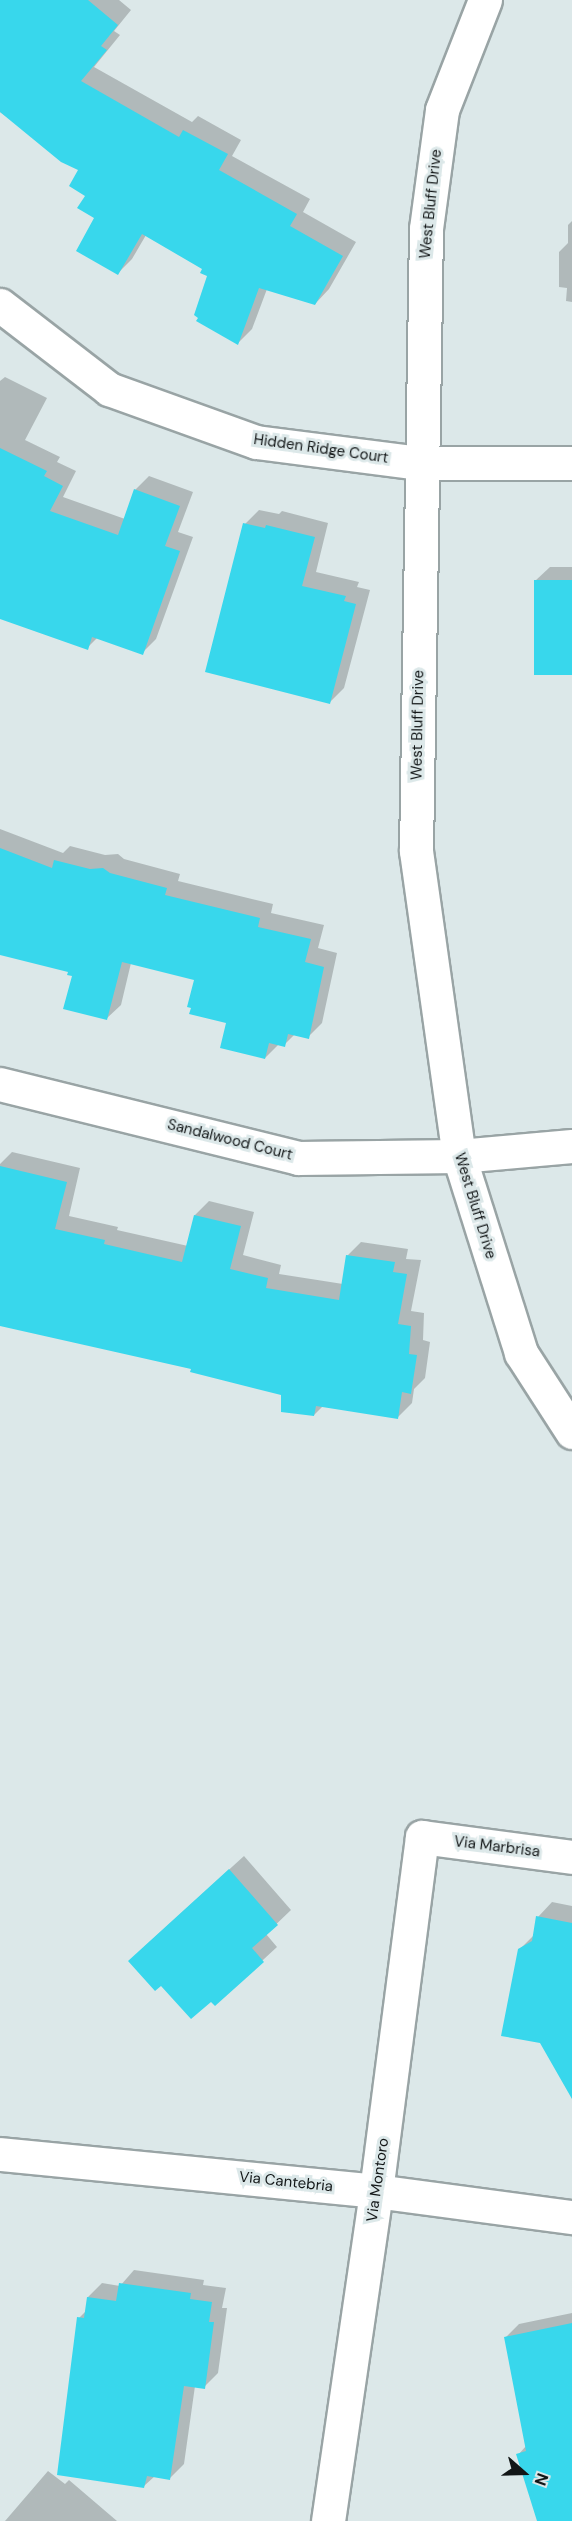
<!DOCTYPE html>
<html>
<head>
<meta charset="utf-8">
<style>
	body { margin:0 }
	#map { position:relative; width:572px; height:2521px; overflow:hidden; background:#dce8e9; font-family:"DM Sans",sans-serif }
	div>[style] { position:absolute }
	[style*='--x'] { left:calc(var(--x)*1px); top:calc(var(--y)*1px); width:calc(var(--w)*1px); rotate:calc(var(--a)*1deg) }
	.shadow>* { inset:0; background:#0003 }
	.building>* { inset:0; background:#38d7ec; transform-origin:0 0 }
	.roads { filter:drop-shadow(2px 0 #99a4a5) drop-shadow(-2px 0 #99a4a5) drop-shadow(0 2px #99a4a5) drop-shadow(0 -2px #99a4a5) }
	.minor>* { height:33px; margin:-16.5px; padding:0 16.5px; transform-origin:16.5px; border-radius:16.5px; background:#fff }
	.tertiary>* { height:33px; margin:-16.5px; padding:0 16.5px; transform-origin:16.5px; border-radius:16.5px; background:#fff }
	.secondary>* { height:33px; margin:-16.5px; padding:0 16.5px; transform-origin:16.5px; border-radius:16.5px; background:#fff }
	span { translate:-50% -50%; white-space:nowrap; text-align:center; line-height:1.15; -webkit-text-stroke:6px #dce8e9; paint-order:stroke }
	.street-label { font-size:15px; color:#121617 }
	.north { position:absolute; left:494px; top:2443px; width:60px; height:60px; -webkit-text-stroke:4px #dce8e9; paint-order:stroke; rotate:110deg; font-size:16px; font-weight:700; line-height:24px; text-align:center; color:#121617 }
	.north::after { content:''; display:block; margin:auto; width:21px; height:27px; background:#121617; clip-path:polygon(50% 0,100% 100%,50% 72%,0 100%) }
</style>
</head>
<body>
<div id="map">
	<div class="shadow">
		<div style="clip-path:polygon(0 0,119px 0,131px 10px,114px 31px,120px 35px,94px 67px,192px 122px,198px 116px,241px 140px,232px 156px,310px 199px,303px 212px,356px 242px,329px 289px,315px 304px,267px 289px,252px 329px,238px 343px,204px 268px,146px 235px,132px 259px,118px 273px,87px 195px,80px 169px,0 112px)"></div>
		<div style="clip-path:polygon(572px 221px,572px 302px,566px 301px,567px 288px,559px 287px,559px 252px,568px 243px,568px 225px)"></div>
		<div style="clip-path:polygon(5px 377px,47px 398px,25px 440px,60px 457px,57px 462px,76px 471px,63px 497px,125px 519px,135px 490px,149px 476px,193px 492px,178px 532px,193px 537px,156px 639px,142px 653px,98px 637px,87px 648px,0 598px,0 381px)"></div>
		<div style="clip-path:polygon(259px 510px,279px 514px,282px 511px,328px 523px,316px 572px,359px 582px,357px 587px,370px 590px,344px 688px,330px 702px,245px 524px)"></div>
		<div style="clip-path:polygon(550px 567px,572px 567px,572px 673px,535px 581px)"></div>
		<div style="clip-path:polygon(0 829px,63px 853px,70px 846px,105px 855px,118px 854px,124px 859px,180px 874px,178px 881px,273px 904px,271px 913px,324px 925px,318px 948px,337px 953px,322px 1023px,308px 1037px,295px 1034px,284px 1045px,279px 1044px,265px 1058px,227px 1022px,195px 979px,131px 963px,121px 1005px,106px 1019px,69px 971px,0 950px)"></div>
		<div style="clip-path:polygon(12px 1152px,80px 1168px,69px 1216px,118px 1227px,117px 1230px,188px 1246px,195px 1215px,209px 1201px,254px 1212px,243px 1255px,281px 1265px,279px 1274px,343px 1284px,347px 1256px,361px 1242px,408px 1249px,406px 1259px,421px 1260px,411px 1311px,424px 1313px,423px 1340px,430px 1342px,425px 1378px,414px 1389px,412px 1403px,398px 1417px,323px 1406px,314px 1415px,283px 1394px,193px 1368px,0 1323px,0 1164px)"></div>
		<div style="clip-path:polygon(244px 1856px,291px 1910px,266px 1934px,277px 1947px,215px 2004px,211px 2000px,161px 1983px,144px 1947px)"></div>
		<div style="clip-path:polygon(552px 1902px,572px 1906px,572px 2065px,519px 1950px,534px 1935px,538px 1917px)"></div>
		<div style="clip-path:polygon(134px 2270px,204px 2280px,203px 2285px,226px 2288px,222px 2308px,227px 2308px,218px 2373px,204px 2387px,195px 2386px,184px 2464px,170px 2478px,155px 2476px,144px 2486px,79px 2318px,87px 2310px,88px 2297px,102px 2283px,120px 2286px)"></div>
		<div style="clip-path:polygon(572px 2313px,572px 2521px,539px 2521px,518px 2455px,526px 2446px,505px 2338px,519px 2324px)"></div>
		<div style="clip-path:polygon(48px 2471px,65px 2484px,69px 2480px,117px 2521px,5px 2521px)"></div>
	</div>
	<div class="building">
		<div style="clip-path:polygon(0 0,88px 0,118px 25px,101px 46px,107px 50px,81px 81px,179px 137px,183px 130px,228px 154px,219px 170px,297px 214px,290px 226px,343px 256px,315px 305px,259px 288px,238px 345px,196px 321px,198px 318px,194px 315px,207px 276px,200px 273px,202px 269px,142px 234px,118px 275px,76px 251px,94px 218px,77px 208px,85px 196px,69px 186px,78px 170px,61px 162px,0 112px)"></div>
		<div style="clip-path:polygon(0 448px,47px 471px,44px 476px,63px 486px,50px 511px,118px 535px,134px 489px,180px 506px,165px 546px,180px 551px,143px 655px,92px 637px,88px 650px,0 619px)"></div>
		<div style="clip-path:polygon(243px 523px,265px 528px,266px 525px,315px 537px,302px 586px,346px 596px,344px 601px,356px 604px,330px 704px,205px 672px)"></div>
		<div style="left:534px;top:580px;width:38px;height:95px"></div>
		<div style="clip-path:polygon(0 848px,52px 868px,54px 860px,90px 869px,103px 868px,110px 873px,167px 888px,165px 895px,260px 918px,258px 927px,311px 939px,305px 962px,324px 967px,309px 1039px,288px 1034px,285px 1047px,269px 1043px,265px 1059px,220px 1048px,226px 1023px,189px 1014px,191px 1008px,187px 1007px,194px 980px,122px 962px,107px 1020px,63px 1009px,72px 976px,67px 975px,68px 972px,0 955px)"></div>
		<div style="clip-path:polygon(0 1166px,67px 1182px,55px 1229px,105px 1240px,104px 1244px,182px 1262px,194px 1215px,241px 1226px,230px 1269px,268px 1278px,266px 1288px,339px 1300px,346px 1255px,395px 1262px,393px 1272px,407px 1274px,398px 1324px,411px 1326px,409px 1354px,417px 1355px,411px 1394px,402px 1392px,398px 1419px,316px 1406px,314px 1416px,281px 1412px,281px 1395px,190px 1372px,191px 1369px,0 1326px)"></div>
		<div style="clip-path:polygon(229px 1869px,278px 1925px,252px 1948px,264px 1962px,215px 2006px,211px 2002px,191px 2019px,161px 1986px,155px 1991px,128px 1961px)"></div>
		<div style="clip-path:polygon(536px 1916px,572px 1923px,572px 2099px,540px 2043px,501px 2036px,518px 1949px,532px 1941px)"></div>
		<div style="clip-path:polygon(119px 2283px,191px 2293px,190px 2299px,212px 2302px,209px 2322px,214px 2322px,205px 2389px,184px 2386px,170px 2480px,147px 2476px,144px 2488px,57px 2475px,77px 2317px,84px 2318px,87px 2297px,116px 2301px)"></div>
		<div style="clip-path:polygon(572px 2323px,572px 2521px,537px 2521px,516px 2454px,526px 2451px,504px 2337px)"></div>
	</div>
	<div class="roads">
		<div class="minor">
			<div style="--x:485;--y:0;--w:118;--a:111.4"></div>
			<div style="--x:442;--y:110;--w:120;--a:97.7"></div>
			<div style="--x:426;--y:229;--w:622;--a:90.92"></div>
			<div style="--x:416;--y:851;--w:308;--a:82"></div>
			<div style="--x:459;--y:1156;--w:207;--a:72.5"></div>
			<div style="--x:521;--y:1353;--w:94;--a:57.2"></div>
			<div style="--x:0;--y:305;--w:138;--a:37.6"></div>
			<div style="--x:109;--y:389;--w:156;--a:19.8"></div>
			<div style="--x:256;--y:442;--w:166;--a:7.3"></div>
			<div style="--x:421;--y:463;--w:151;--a:0"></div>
			<div style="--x:0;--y:1084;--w:307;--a:13.9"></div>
			<div style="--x:298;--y:1158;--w:161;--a:-0.7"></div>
			<div style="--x:459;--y:1156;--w:113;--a:-5.1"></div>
			<div style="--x:376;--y:2191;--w:357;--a:-82.6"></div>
			<div style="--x:422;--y:1837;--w:151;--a:7.6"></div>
		</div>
		<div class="tertiary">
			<div style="--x:328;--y:2521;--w:333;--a:-81.7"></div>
		</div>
		<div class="secondary">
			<div style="--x:0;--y:2154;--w:378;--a:5.6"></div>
			<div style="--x:376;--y:2191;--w:198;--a:7.6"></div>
		</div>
	</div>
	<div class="street-label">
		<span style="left:431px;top:204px;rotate:-84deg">West Bluff Drive</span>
		<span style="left:321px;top:449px;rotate:8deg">Hidden Ridge Court</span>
		<span style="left:418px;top:725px;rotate:-89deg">West Bluff Drive</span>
		<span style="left:230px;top:1140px;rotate:14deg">Sandalwood Court</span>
		<span style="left:475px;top:1206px;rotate:73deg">West Bluff Drive</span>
		<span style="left:497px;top:1847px;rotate:7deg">Via Marbrisa</span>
		<span style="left:378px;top:2180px;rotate:-82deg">Via Montoro</span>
		<span style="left:286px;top:2182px;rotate:6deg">Via Cantebria</span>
	</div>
	<div class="north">N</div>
</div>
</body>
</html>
